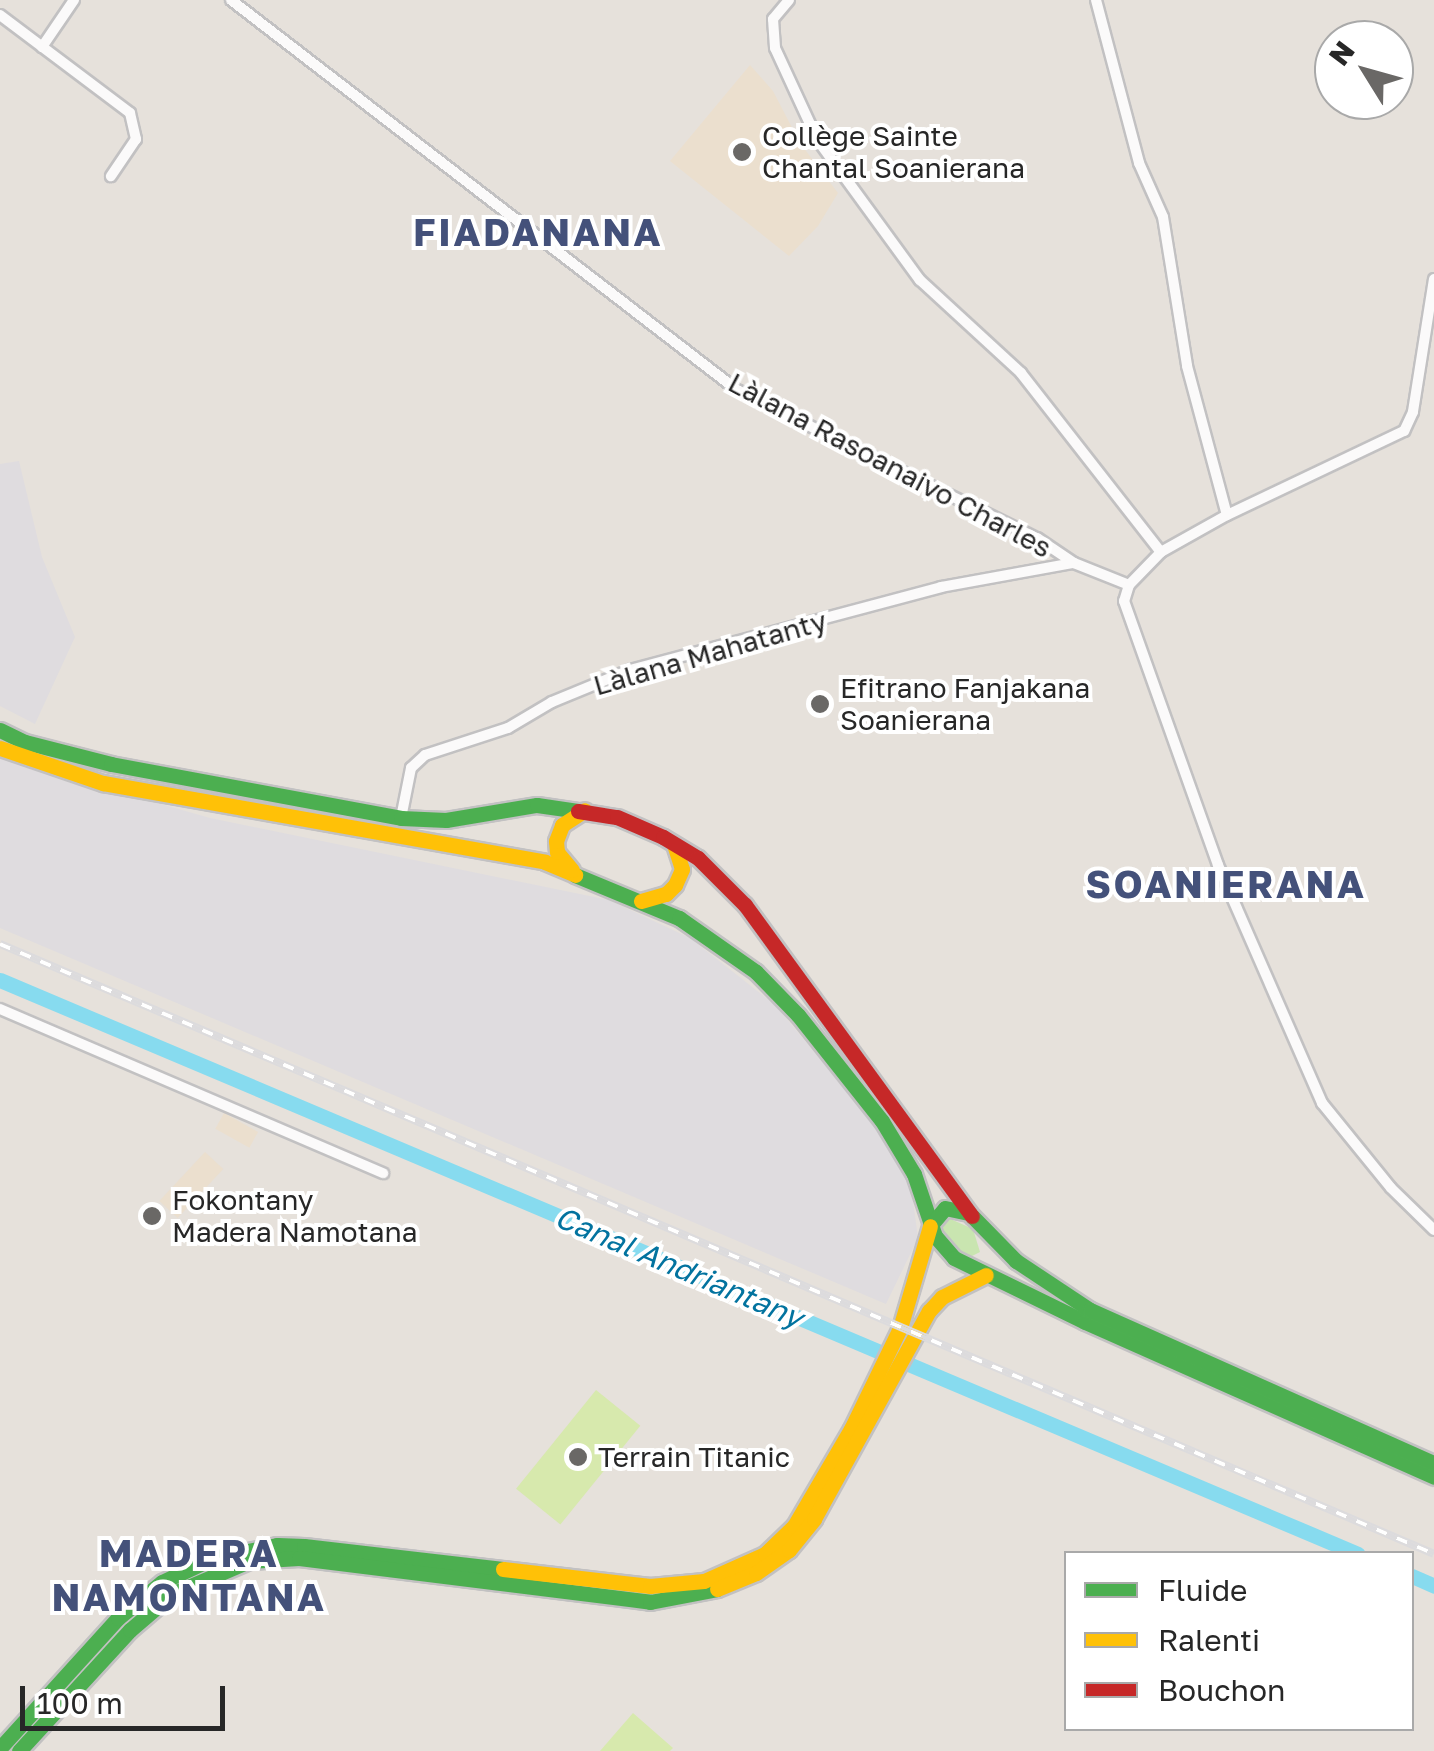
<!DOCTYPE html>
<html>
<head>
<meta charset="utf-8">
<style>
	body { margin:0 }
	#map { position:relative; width:1434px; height:1751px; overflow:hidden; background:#e6e1db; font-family:"Golos Text",sans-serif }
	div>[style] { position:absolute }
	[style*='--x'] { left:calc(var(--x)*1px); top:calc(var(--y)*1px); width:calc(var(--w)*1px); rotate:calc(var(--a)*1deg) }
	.industrial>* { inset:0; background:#dfdcdf }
	.education>* { inset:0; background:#ebdfce; transform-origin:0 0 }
	.green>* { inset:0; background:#c9e5b0 }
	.pitch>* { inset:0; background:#d7e9ad; transform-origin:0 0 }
	.canal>* { height:15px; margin:-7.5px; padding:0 7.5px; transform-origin:7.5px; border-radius:7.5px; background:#87dbef }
	.roads { filter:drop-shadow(2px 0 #c2c1c2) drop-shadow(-2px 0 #c2c1c2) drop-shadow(0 2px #c2c1c2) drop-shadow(0 -2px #c2c1c2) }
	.street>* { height:10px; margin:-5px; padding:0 5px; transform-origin:5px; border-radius:5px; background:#fbfafa }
	.fast>* { height:15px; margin:-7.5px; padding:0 7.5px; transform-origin:7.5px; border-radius:7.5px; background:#4caf50 }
	.slow>* { height:15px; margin:-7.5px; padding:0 7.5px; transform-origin:7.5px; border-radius:7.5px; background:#ffc107 }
	.jam>* { height:15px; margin:-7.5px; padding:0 7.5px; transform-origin:7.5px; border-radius:7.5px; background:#c62828 }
	.rail>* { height:8px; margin-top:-4px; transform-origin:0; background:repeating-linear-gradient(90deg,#fff 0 11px,#dcdbdd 0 22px); box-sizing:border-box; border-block:2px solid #dcdbdd }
	.dots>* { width:28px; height:28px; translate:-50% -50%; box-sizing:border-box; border:5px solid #fff; border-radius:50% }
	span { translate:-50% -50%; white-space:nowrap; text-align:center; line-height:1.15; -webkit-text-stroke:8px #fff; paint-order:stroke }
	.poi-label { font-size:28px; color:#272727 }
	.left { translate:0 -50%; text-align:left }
	.street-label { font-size:28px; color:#272727 }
	.water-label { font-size:30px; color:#02739f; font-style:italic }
	.district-label { font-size:38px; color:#44517a; font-weight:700; letter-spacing:2.5px }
	.legend { position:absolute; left:1064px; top:1551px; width:350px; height:180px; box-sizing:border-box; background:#fff; border:2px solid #a9a9a9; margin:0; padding:12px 18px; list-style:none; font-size:30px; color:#272727 }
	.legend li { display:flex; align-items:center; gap:20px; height:50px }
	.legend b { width:50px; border:2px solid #a9a9a9 }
	.north { position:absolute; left:1314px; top:20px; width:100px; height:100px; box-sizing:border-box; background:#fff; border:2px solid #a9a9a9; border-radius:50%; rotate:307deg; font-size:28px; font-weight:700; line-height:40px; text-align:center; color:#272727 }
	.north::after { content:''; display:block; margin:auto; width:35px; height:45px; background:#6a6866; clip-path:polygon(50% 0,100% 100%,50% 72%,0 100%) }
	.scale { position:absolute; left:20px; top:1686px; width:205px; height:45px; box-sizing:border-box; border:5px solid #272727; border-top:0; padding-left:12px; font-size:30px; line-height:35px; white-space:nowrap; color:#272727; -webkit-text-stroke:8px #fff; paint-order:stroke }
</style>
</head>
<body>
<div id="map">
	<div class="industrial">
		<div style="clip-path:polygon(19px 461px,42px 557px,75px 637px,35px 724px,0 706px,0 464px)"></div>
		<div style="clip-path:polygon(0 758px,210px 818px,609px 900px,690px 938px,775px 1005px,867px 1115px,911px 1186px,918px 1238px,886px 1304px,0 928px)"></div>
	</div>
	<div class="education">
		<div style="clip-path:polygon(750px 65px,773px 91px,800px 143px,838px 193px,818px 226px,789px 256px,670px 161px)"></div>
		<div style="left:224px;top:1113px;width:39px;height:18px;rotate:29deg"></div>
		<div style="left:205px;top:1152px;width:25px;height:67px;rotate:43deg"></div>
	</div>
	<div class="green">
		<div style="clip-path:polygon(946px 1217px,973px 1229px,980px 1252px,970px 1257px,957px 1251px,944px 1237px,940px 1223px)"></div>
	</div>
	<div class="pitch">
		<div style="left:596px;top:1390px;width:57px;height:127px;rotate:39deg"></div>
		<div style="clip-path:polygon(633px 1713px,673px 1748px,670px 1751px,600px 1751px)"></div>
	</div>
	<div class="canal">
		<div style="--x:0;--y:980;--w:1474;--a:22.91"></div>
		<div style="--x:1412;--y:1576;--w:24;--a:24"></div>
	</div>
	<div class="roads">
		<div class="street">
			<div style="--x:231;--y:0;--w:639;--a:37.62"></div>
			<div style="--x:737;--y:390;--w:335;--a:26.3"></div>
			<div style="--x:1037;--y:538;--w:45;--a:34"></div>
			<div style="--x:1074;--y:563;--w:59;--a:21.8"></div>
			<div style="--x:789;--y:0;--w:25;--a:130"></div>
			<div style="--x:773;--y:19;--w:29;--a:86"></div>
			<div style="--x:775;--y:48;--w:100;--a:65.2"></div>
			<div style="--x:817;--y:139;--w:175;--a:53.9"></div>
			<div style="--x:920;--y:280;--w:137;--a:42.6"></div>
			<div style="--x:1021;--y:373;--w:227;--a:52"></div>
			<div style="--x:1096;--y:0;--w:169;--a:75.2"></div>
			<div style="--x:1139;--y:163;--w:59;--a:66"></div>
			<div style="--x:1163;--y:217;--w:151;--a:80.8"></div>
			<div style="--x:1187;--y:366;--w:154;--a:75"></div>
			<div style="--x:0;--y:15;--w:163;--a:37"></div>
			<div style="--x:130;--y:113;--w:27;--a:77"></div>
			<div style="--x:136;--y:139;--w:45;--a:124"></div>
			<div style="--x:42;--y:47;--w:57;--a:-55.8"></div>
			<div style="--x:1434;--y:279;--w:135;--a:99"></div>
			<div style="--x:1413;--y:412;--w:21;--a:115"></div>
			<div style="--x:1404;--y:431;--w:196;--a:154.6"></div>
			<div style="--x:1227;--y:515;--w:76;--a:150.7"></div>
			<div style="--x:1161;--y:552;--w:46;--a:134.1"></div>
			<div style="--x:1129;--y:585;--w:17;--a:107"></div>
			<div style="--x:1124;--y:601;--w:280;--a:70.4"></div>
			<div style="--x:1218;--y:865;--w:260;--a:66.4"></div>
			<div style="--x:1322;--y:1103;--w:109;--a:50.9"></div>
			<div style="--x:1391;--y:1188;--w:60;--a:44.3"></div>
			<div style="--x:401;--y:818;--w:51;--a:-78.7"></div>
			<div style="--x:411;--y:768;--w:19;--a:-43"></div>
			<div style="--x:425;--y:755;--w:87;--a:-18"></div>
			<div style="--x:508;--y:728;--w:51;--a:-30.6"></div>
			<div style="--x:552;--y:702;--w:84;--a:-22.3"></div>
			<div style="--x:630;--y:670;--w:322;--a:-14.9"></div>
			<div style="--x:941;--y:587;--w:134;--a:-10.3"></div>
			<div style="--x:0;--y:1009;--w:417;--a:23.2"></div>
		</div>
		<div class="fast">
			<div style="--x:0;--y:730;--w:28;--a:26"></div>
			<div style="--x:25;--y:742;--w:89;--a:14.3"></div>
			<div style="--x:111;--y:764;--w:295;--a:10.5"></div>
			<div style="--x:401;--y:818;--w:45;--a:2.5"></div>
			<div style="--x:446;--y:820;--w:92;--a:-9.4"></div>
			<div style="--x:537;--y:805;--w:41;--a:8.3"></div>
			<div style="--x:575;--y:875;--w:113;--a:22.5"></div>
			<div style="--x:679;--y:918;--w:94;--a:35"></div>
			<div style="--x:756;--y:972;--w:60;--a:45.7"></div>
			<div style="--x:798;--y:1015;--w:135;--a:51.6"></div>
			<div style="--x:882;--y:1121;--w:62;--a:58.9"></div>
			<div style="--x:914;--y:1174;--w:65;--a:71.3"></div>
			<div style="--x:935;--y:1236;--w:29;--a:49"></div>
			<div style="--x:954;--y:1258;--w:146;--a:26"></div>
			<div style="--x:1085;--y:1322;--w:382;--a:23.9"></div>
			<div style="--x:972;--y:1216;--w:63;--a:45.6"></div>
			<div style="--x:1016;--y:1261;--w:89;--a:33.5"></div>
			<div style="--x:1090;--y:1310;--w:376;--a:24"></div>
			<div style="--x:930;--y:1226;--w:23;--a:-50"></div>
			<div style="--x:945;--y:1208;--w:25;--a:12"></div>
			<div style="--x:0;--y:1748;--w:176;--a:-47.8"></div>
			<div style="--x:118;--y:1618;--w:57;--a:-39.3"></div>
			<div style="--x:162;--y:1582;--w:56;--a:-25.2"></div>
			<div style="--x:213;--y:1558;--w:65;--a:-11.5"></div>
			<div style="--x:277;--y:1545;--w:27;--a:2"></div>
			<div style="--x:304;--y:1546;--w:200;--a:6.6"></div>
			<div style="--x:19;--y:1751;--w:164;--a:-47.5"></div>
			<div style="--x:130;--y:1630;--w:55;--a:-40.6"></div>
			<div style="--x:172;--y:1594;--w:84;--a:-23.2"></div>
			<div style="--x:249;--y:1561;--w:50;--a:-3.4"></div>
			<div style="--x:299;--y:1558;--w:354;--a:7.1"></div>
			<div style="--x:650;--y:1602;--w:68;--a:-11"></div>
		</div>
		<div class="slow">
			<div style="--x:0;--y:748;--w:109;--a:18.8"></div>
			<div style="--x:103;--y:783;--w:449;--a:10.1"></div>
			<div style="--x:545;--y:862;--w:33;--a:23"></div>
			<div style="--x:572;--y:870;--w:23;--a:-130"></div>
			<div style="--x:557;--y:852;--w:11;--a:-95"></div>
			<div style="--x:556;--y:841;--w:17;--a:-69"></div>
			<div style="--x:562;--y:825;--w:27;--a:-33"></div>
			<div style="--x:641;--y:901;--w:26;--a:-16"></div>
			<div style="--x:666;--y:894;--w:13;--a:-45"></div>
			<div style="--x:675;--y:885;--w:17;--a:-66"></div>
			<div style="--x:682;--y:869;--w:25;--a:-108"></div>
			<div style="--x:503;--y:1569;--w:148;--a:6.6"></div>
			<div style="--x:650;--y:1586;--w:54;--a:-5.3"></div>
			<div style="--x:704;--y:1581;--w:67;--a:-23.9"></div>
			<div style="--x:765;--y:1554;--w:40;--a:-44"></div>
			<div style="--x:794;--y:1526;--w:113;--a:-59.6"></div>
			<div style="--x:851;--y:1429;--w:112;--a:-64.1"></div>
			<div style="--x:900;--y:1328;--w:106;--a:-73.6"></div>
			<div style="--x:717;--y:1589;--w:42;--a:-22.3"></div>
			<div style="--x:756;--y:1573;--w:40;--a:-34.9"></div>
			<div style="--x:789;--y:1550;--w:40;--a:-51"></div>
			<div style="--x:814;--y:1519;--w:238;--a:-61.1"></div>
			<div style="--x:929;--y:1311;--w:19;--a:-47"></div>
			<div style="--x:942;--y:1297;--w:49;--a:-26.6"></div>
		</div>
		<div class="jam">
			<div style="--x:578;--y:811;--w:39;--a:9"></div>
			<div style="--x:617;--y:817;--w:50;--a:23.5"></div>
			<div style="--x:663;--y:837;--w:41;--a:31"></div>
			<div style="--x:698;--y:858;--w:66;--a:45"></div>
			<div style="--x:745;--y:905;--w:385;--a:53.9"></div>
		</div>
	</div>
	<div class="rail">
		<div style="--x:0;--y:944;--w:1558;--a:23.04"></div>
	</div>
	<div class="dots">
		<div style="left:742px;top:152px;background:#6a6866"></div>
		<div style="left:820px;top:704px;background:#6a6866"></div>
		<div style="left:152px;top:1216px;background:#6a6866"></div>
		<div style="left:578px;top:1457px;background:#6a6866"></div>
	</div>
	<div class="poi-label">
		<span class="left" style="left:762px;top:152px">Collège Sainte<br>Chantal Soanierana</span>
		<span class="left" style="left:840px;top:704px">Efitrano Fanjakana<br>Soanierana</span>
		<span class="left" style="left:172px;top:1216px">Fokontany<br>Madera Namotana</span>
		<span class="left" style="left:598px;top:1457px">Terrain Titanic</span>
	</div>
	<div class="street-label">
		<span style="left:890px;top:465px;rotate:28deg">Làlana Rasoanaivo Charles</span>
		<span style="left:710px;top:653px;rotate:-16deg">Làlana Mahatanty</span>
	</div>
	<div class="water-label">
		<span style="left:679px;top:1267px;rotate:23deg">Canal Andriantany</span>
	</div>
	<div class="district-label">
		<span style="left:538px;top:232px">FIADANANA</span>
		<span style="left:1226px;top:884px">SOANIERANA</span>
		<span style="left:189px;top:1575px">MADERA<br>NAMONTANA</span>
	</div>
	<ul class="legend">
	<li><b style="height:12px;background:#4caf50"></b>Fluide</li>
	<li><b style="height:12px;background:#ffc107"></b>Ralenti</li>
	<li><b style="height:12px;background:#c62828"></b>Bouchon</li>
	</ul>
	<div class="north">N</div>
	<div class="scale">100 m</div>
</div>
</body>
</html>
